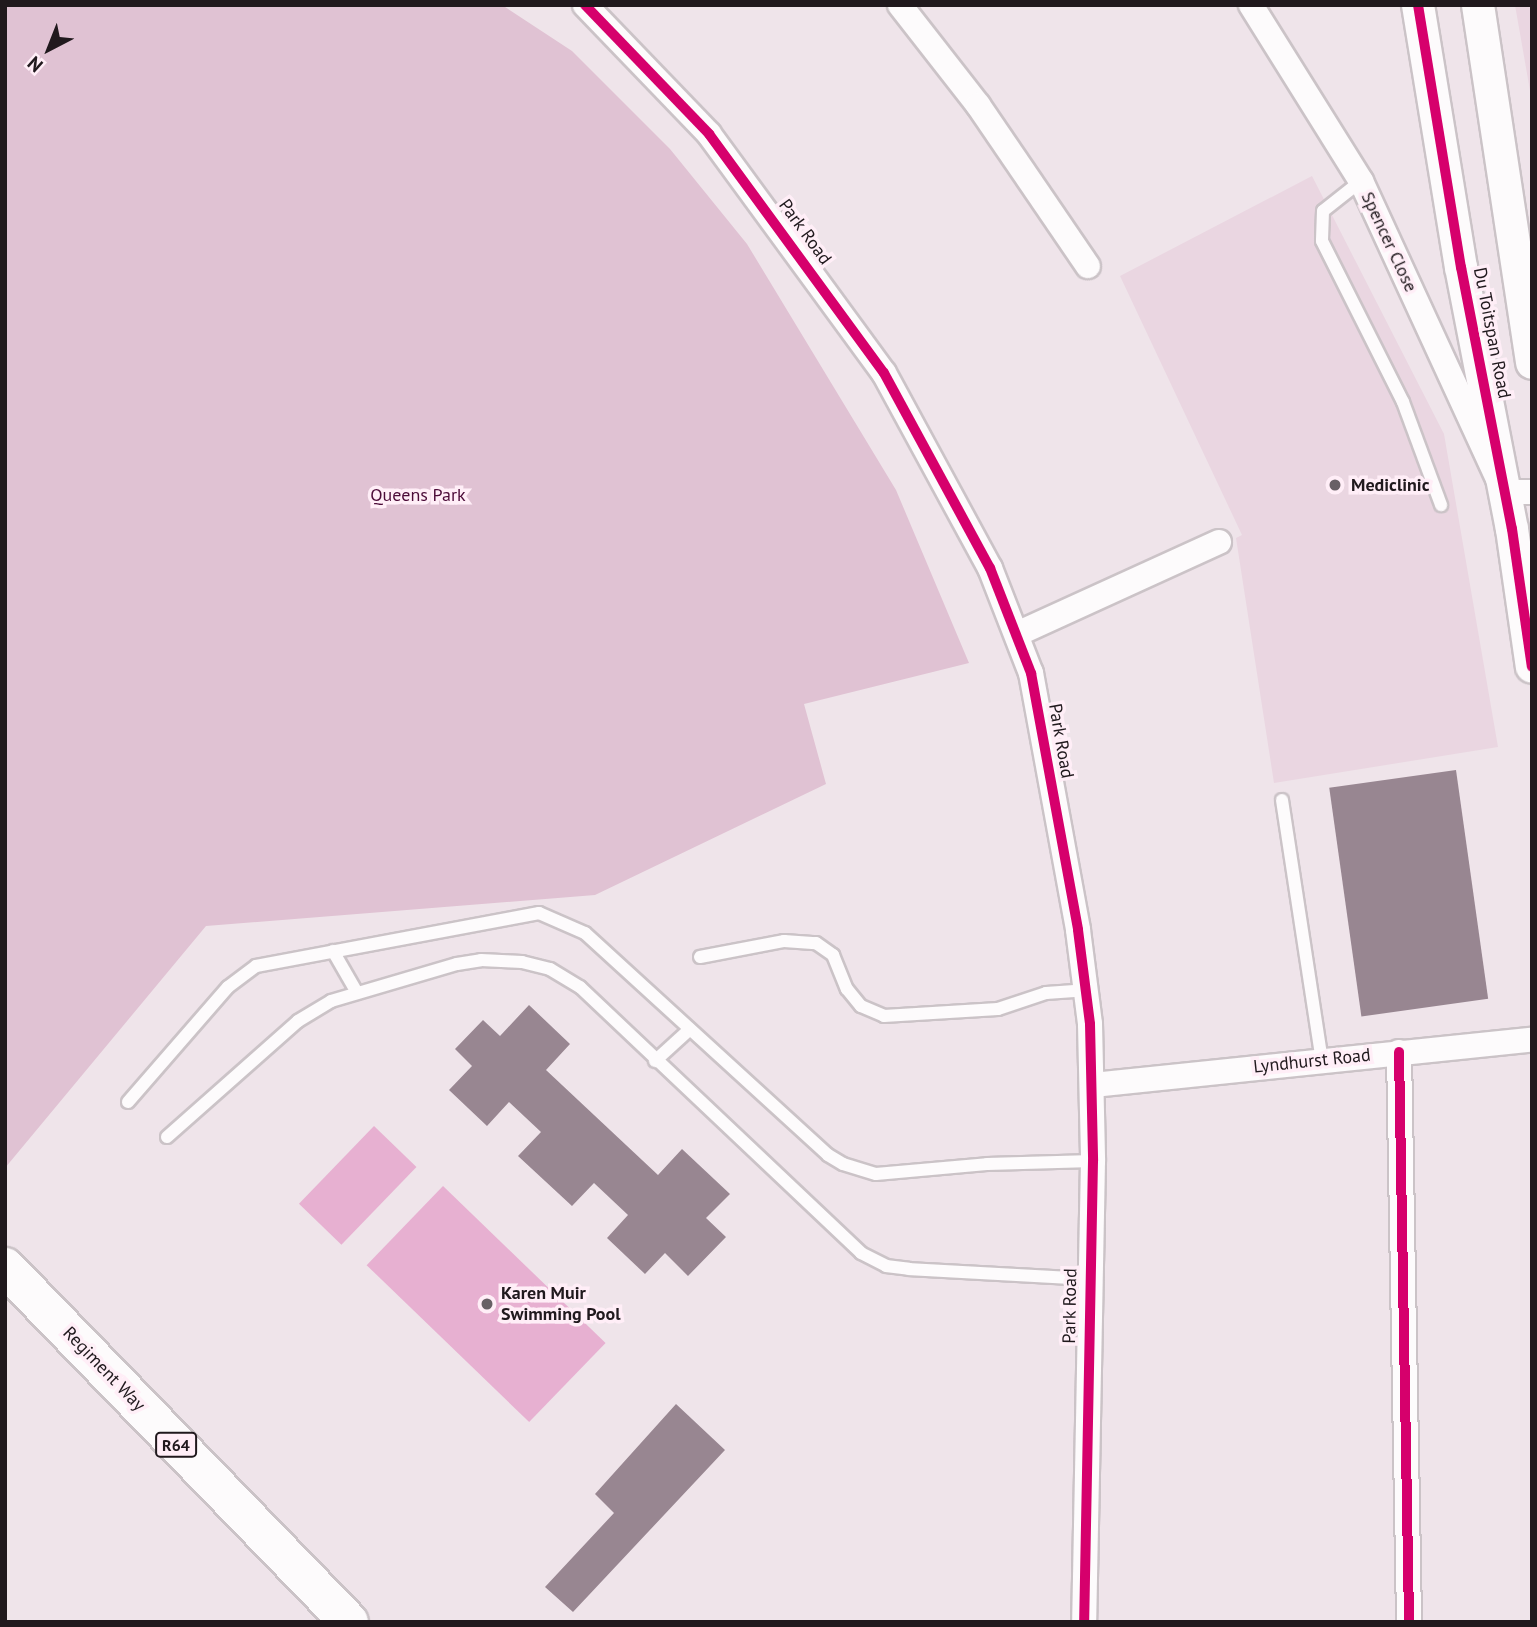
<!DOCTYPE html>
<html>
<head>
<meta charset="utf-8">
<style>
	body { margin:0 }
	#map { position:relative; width:1537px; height:1627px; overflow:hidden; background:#efe4ea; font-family:"PT Sans",sans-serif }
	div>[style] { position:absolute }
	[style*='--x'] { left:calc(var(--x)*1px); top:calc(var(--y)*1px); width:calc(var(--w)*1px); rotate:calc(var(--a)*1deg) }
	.built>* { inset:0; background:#ead6e1 }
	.green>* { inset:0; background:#e0c2d3 }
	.water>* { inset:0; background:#e7b0d1; transform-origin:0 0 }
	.building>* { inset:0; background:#988691; transform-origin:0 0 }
	.roads { filter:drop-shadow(2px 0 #cbc3c7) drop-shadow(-2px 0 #cbc3c7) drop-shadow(0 2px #cbc3c7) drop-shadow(0 -2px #cbc3c7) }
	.service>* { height:12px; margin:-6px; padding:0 6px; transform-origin:6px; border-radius:6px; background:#fdfbfc }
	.minor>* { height:24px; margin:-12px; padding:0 12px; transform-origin:12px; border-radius:12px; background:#fdfbfc }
	.tertiary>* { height:32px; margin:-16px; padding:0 16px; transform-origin:16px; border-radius:16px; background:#fdfbfc }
	.primary>* { height:38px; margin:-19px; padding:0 19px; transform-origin:19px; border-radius:19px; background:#fdfbfc }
	.cycleway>* { height:10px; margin:-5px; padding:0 5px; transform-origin:5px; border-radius:5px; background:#d6006c }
	.dots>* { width:19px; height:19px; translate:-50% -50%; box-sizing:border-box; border:4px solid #ffeef7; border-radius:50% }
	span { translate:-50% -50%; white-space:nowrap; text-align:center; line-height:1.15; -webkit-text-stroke:7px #ffeef7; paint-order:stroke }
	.shield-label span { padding:2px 5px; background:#ffeef7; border:2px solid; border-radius:5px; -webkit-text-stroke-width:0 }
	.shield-label { font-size:16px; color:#20191d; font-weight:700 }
	.street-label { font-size:18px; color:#20191d }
	.poi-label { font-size:18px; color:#20191d; font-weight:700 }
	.left { translate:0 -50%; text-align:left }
	.park-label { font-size:18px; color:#4c0b38 }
	.frame { position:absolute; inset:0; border:7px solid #20191d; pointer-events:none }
	.north { position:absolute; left:14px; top:14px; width:70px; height:70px; -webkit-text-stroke:5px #ffeef7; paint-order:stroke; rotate:222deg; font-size:19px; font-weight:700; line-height:28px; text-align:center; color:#20191d }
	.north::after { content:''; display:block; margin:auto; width:24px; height:32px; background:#20191d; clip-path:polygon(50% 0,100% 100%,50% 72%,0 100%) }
</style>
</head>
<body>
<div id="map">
	<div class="built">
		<div style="clip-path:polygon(1515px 5px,1532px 5px,1532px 102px)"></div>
		<div style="clip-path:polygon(1312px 176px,1444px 434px,1498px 747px,1274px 783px,1236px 538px,1242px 535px,1120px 276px)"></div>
	</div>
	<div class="green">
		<div style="clip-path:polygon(5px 5px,502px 5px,572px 51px,670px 149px,747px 244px,896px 490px,969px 663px,804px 704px,826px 784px,595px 895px,206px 926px,5px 1168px)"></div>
	</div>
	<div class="water">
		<div style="left:374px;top:1126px;width:59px;height:108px;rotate:44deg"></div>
		<div style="left:443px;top:1186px;width:226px;height:110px;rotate:44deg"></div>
	</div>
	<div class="building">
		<div style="left:1456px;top:770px;width:231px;height:128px;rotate:82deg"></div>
		<div style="clip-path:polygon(529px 1005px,570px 1044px,546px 1070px,658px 1175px,682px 1149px,730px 1194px,706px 1218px,726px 1237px,688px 1276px,665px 1253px,645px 1274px,607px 1238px,628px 1215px,594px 1183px,572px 1206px,518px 1156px,541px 1132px,509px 1102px,487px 1126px,449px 1090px,472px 1066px,455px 1049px,483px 1020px,500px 1036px)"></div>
		<div style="clip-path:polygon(676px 1404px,725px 1450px,573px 1612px,545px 1587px,614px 1513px,595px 1494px)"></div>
	</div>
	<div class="roads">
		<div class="service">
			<div style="--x:1361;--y:181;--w:48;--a:141.7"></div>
			<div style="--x:1323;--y:211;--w:30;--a:92"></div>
			<div style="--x:1322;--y:241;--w:180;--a:63.3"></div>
			<div style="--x:1403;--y:402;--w:110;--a:69.7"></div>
			<div style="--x:1282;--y:800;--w:263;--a:81.3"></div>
			<div style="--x:333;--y:951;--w:46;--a:60.1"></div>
			<div style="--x:700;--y:957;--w:86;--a:-10.8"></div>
			<div style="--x:784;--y:941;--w:32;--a:4"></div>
			<div style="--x:816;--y:943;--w:21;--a:35"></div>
			<div style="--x:833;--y:955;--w:37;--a:68"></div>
			<div style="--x:847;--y:989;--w:22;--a:51"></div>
			<div style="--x:861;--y:1006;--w:25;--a:23"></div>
			<div style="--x:884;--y:1016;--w:114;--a:-3.5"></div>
			<div style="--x:998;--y:1009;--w:51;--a:-18.4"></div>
			<div style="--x:1046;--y:993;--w:39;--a:-4"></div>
			<div style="--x:655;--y:1061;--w:47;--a:-42.4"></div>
			<div style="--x:128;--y:1102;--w:152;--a:-49"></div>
			<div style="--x:228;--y:987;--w:35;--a:-37"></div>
			<div style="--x:256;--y:966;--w:288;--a:-10.6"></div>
			<div style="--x:539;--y:913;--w:50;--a:23.5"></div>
			<div style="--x:585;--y:933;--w:329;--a:42.4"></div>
			<div style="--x:828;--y:1155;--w:17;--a:31"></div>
			<div style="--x:843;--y:1164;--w:34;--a:17"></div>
			<div style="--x:876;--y:1174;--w:111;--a:-5.1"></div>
			<div style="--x:987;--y:1164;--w:106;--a:-1.6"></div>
			<div style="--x:167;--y:1137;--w:175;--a:-41.5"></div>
			<div style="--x:298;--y:1021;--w:39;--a:-31"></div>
			<div style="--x:331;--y:1001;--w:131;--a:-16.4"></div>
			<div style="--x:457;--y:964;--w:24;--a:-9"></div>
			<div style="--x:481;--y:960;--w:41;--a:2.8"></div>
			<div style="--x:522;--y:962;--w:29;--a:14"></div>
			<div style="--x:550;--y:969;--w:35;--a:31"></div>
			<div style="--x:580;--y:987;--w:387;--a:43.4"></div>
			<div style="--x:861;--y:1253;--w:28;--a:27"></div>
			<div style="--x:886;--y:1266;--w:23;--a:7"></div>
			<div style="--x:909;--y:1269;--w:179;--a:3.2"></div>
		</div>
		<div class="minor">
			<div style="--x:585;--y:5;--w:179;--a:46.1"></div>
			<div style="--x:709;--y:134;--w:296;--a:53.8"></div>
			<div style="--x:884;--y:373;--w:222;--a:61.5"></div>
			<div style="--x:990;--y:568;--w:113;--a:68.7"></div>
			<div style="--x:1031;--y:673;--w:261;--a:79.6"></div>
			<div style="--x:1078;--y:930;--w:95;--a:82.7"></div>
			<div style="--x:1090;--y:1024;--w:137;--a:88.7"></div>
			<div style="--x:1093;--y:1161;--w:461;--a:91.1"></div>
			<div style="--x:900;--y:5;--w:127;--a:52"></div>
			<div style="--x:978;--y:105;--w:195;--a:55.7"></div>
			<div style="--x:1251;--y:5;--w:208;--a:58"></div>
			<div style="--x:1361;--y:181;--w:342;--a:65.3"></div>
			<div style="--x:1504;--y:492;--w:28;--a:0"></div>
			<div style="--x:1017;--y:634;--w:222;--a:-24.5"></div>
			<div style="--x:1399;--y:1052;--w:570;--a:88.99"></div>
			<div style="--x:1093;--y:1085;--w:441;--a:-5.9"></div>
		</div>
		<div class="tertiary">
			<div style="--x:1418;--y:5;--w:266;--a:80.7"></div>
			<div style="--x:1461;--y:267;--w:267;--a:79"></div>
			<div style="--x:1512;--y:529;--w:139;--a:81.8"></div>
			<div style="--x:1478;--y:5;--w:362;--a:81.4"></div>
		</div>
		<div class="primary">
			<div style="--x:5;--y:1267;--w:494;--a:45.9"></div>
		</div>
	</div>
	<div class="cycleway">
		<div style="--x:585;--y:5;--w:179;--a:46.1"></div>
		<div style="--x:709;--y:134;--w:296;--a:53.8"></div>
		<div style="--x:884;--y:373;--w:222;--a:61.5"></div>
		<div style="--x:990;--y:568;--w:113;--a:68.7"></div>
		<div style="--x:1031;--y:673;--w:261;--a:79.6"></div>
		<div style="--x:1078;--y:930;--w:95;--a:82.7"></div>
		<div style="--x:1090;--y:1024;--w:137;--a:88.7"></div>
		<div style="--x:1093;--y:1161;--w:461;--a:91.1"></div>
		<div style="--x:1418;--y:5;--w:266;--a:80.7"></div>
		<div style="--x:1461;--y:267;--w:267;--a:79"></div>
		<div style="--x:1512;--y:529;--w:139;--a:81.8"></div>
		<div style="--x:1399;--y:1052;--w:570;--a:88.99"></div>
	</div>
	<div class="dots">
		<div style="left:1335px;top:485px;background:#686065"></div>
		<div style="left:487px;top:1304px;background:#686065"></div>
	</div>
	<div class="shield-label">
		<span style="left:176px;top:1445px">R64</span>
	</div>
	<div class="street-label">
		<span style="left:805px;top:232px;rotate:54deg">Park Road</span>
		<span style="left:1389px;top:242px;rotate:65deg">Spencer Close</span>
		<span style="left:1492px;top:333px;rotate:79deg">Du Toitspan Road</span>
		<span style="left:1061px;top:741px;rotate:80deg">Park Road</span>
		<span style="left:1312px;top:1061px;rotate:-6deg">Lyndhurst Road</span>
		<span style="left:1070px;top:1306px;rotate:-89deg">Park Road</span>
		<span style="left:104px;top:1369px;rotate:46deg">Regiment Way</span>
	</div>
	<div class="poi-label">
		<span class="left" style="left:1351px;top:485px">Mediclinic</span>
		<span class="left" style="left:501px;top:1304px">Karen Muir<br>Swimming Pool</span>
	</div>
	<div class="park-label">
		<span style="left:418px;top:495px">Queens Park</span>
	</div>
	<div class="frame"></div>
	<div class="north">N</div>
</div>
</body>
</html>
